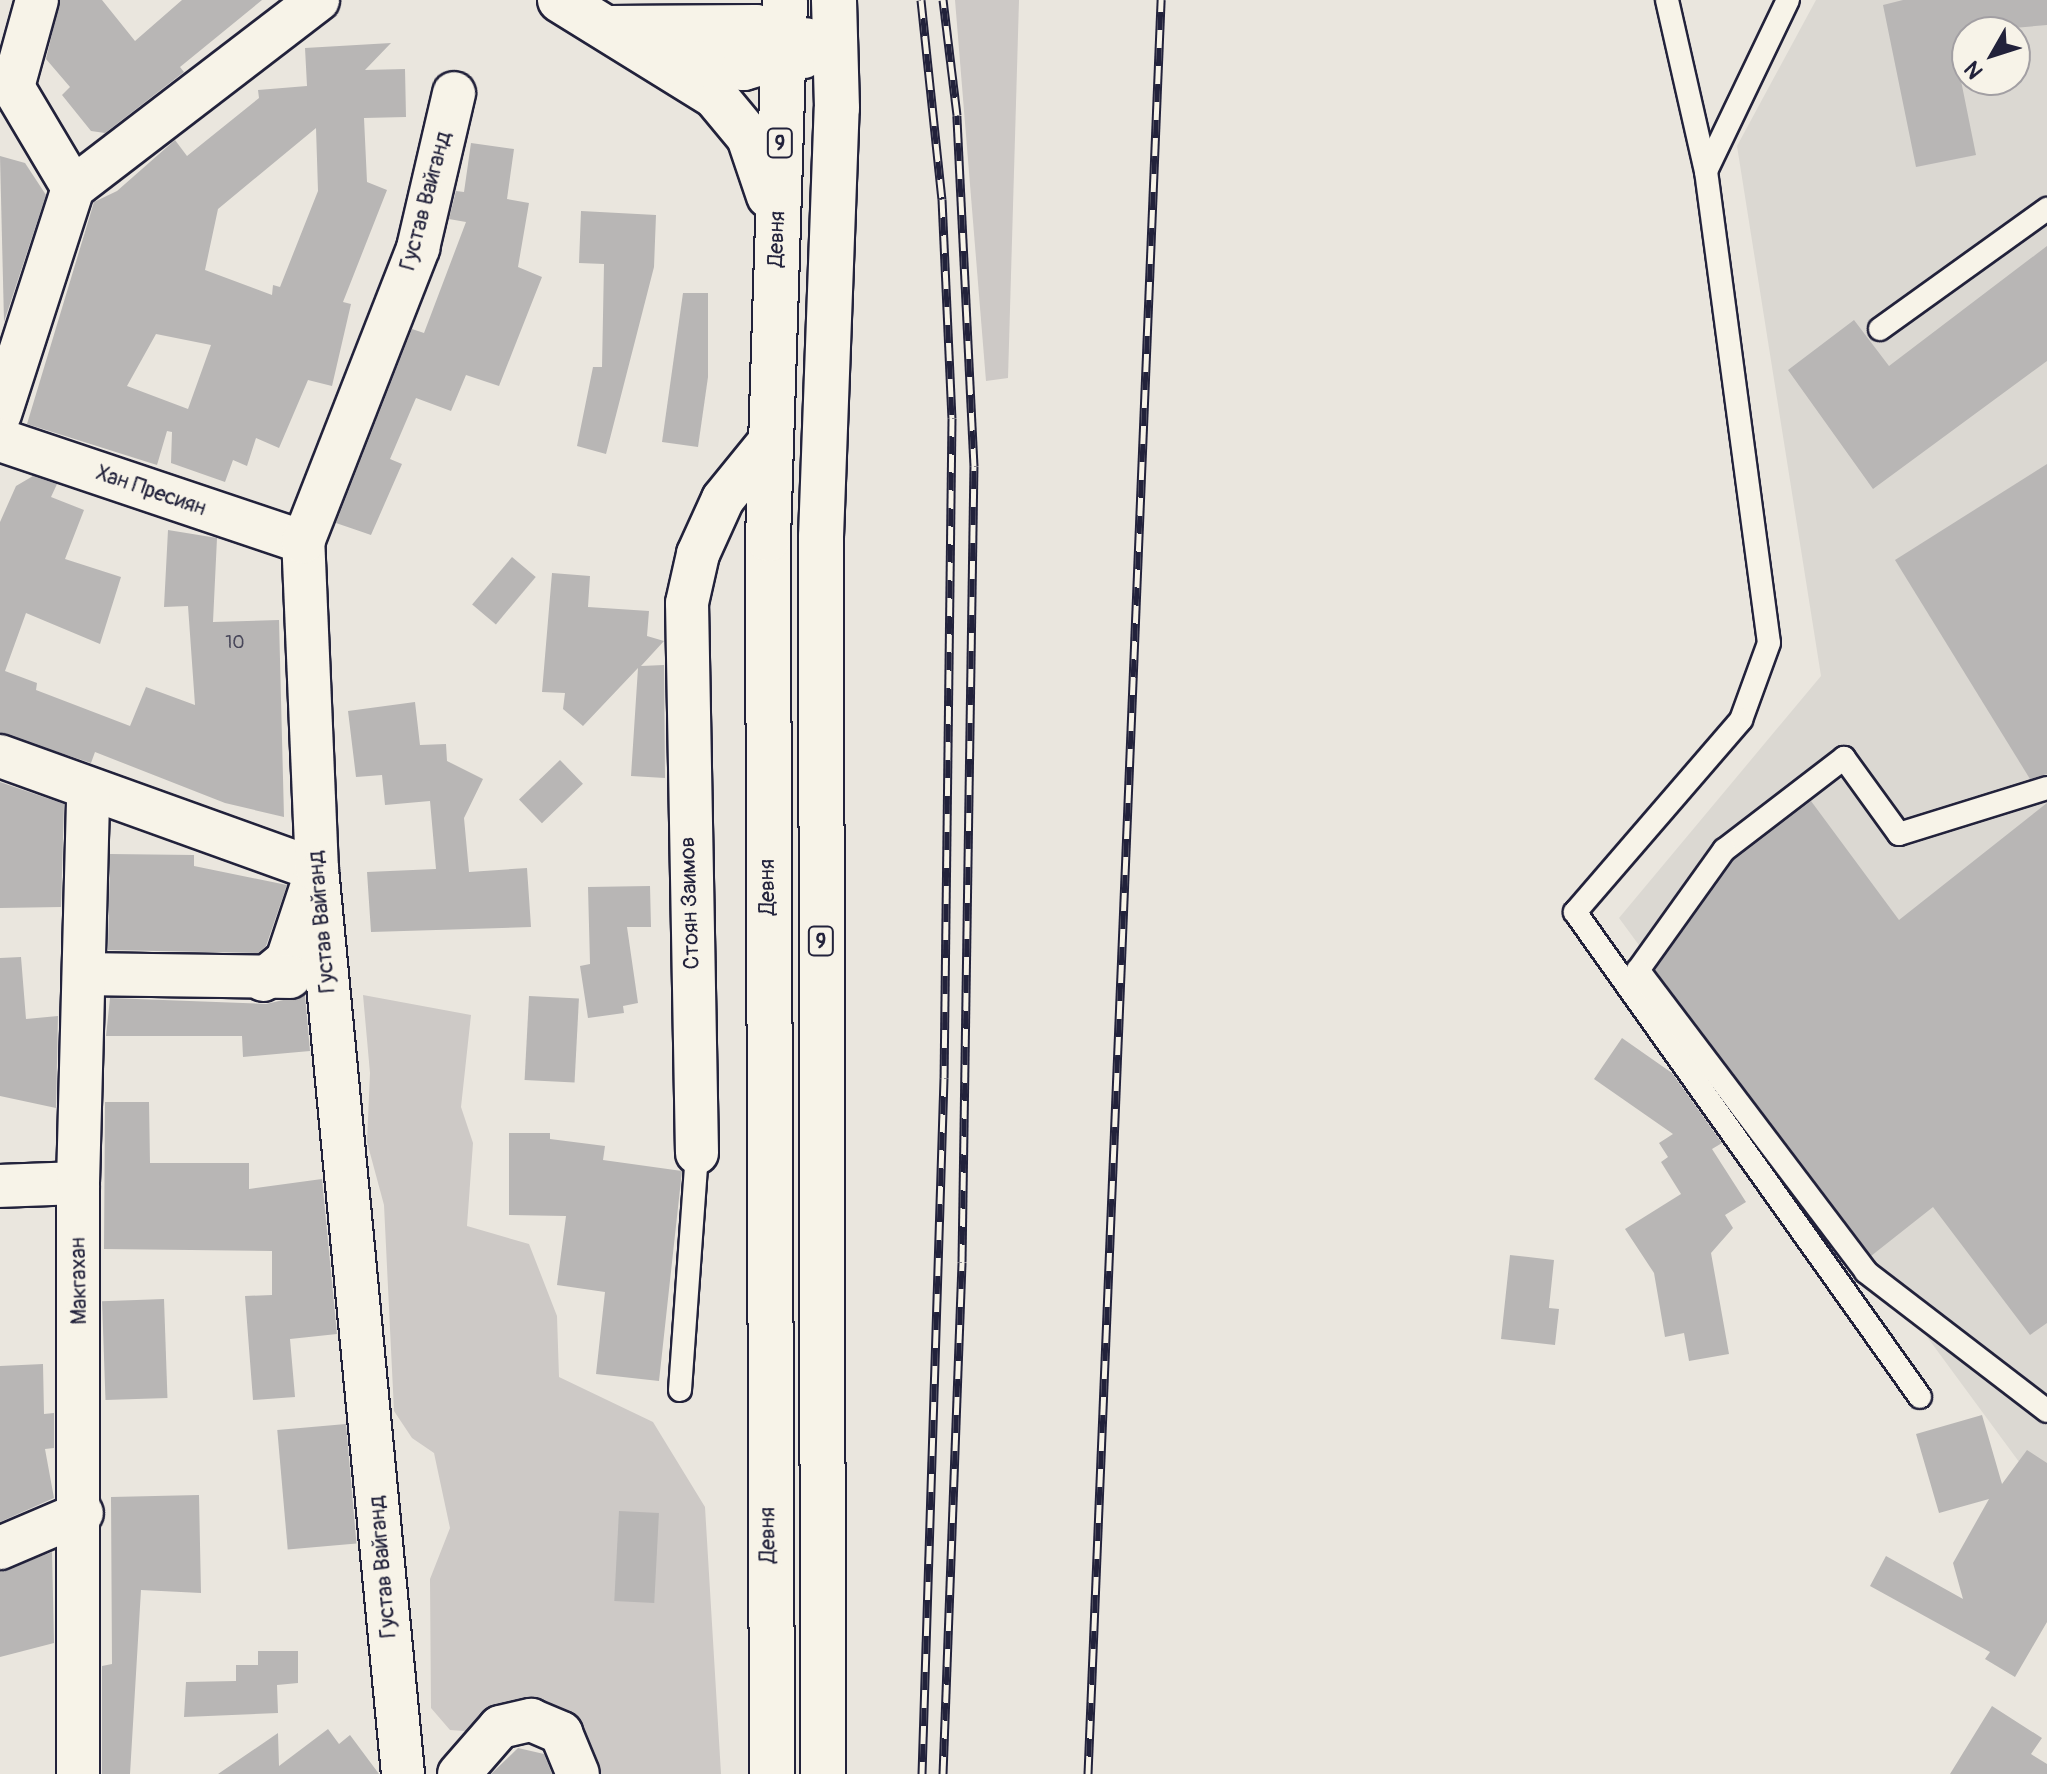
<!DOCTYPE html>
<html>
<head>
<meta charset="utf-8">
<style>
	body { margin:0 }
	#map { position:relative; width:2047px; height:1774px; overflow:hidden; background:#eae6de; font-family:Pangolin,sans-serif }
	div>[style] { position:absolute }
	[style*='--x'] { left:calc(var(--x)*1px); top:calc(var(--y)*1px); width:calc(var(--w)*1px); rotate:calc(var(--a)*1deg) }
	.built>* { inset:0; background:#dbd8d2 }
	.green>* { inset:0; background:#cdc9c6 }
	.building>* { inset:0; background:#b8b6b5; transform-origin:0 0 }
	.roads { filter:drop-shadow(2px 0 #22223b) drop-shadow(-2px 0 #22223b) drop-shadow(0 2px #22223b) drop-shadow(0 -2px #22223b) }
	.service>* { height:22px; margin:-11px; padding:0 11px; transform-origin:11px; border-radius:11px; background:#f7f3e8 }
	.minor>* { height:42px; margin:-21px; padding:0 21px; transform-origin:21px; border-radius:21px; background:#f7f3e8 }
	.trunk>* { height:44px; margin:-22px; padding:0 22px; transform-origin:22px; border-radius:22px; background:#f7f3e8 }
	.rail>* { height:9px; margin-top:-4.5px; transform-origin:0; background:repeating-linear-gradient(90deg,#f7f3e8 0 18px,#22223b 0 36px); box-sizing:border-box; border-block:2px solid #22223b }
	span { translate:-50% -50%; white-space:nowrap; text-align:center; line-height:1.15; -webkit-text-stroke:6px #f7f3e8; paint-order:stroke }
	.number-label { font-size:18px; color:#48475a }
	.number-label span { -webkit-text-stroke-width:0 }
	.shield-label span { padding:2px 6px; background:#f7f3e8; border:2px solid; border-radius:6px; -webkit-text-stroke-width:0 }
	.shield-label { font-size:20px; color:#22223b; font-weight:700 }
	.street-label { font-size:22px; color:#22223b }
	.north { position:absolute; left:1951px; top:16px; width:80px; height:80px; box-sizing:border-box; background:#f7f3e8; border:2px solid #a29fa3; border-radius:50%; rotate:231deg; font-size:22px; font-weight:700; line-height:32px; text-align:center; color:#22223b }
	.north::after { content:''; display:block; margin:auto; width:28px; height:36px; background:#22223b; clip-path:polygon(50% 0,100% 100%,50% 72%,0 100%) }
</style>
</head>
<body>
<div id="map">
	<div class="built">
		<div style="clip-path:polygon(evenodd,1816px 0,2047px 0,2047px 1500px,1619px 918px,1821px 676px,1737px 146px,1816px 0,1967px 32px,2015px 32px,2015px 80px,1967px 80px,1967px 32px)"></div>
	</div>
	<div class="green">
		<div style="clip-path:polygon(955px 0,1019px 0,1008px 378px,986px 381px)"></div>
		<div style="clip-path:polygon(363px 995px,471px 1015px,461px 1107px,473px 1143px,467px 1226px,529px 1244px,557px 1316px,559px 1377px,653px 1422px,705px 1507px,721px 1774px,596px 1774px,587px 1739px,566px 1716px,476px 1732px,450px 1730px,431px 1708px,430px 1579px,450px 1528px,434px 1453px,412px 1438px,394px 1411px,384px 1205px,367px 1142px,370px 1073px)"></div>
	</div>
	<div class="building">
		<div style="clip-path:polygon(60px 0,102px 0,135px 41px,182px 0,262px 0,180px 67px,184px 72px,105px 133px,91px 131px,62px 95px,70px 87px,46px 59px)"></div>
		<div style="clip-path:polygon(1903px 0,2047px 0,2047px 25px,1967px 32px,1967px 43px,1954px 46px,1976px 155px,1916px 167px,1883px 5px)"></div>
		<div style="clip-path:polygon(evenodd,391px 43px,365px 70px,405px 69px,406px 117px,364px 118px,367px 182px,387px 190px,343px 302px,351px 304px,332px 386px,308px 380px,279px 448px,256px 438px,247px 466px,233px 460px,225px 482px,171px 463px,172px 432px,167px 431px,157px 465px,27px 424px,94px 202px,117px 191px,175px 140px,187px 156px,259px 98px,258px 90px,307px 86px,305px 48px,391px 43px,316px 128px,318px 191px,280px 287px,273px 285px,272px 295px,205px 270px,218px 209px,316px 128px,391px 43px,156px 334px,211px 345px,188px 409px,127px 386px,156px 334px)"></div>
		<div style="clip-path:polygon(471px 143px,514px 149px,507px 199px,529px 203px,518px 267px,542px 277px,499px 386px,466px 375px,451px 411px,416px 398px,390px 459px,402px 464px,371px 535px,336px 523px,412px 329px,424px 333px,466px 222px,449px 219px,456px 191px,464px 192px)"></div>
		<div style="clip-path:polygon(0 156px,25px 163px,46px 195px,4px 322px)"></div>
		<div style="clip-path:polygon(581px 211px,656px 215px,654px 267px,606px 454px,577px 446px,593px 367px,602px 367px,604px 264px,579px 263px)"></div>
		<div style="clip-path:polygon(2047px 246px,2047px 361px,1873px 489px,1788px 370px,1854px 320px,1889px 366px)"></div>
		<div style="clip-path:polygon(683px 293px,708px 293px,708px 377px,698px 447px,662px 442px)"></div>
		<div style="clip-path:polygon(2047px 464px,2047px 774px,2030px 779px,1895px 560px)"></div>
		<div style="clip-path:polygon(33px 476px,57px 484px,51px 497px,84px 510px,65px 559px,121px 577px,100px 644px,26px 613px,5px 671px,37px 683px,36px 690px,130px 726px,146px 687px,195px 705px,188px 606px,164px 607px,168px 530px,217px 538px,213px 622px,279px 620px,284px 817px,225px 803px,95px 752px,91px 763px,0 733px,0 522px,16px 486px)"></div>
		<div style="left:512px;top:557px;width:31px;height:62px;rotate:40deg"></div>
		<div style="clip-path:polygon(552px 573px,590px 576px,588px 607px,649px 611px,647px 636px,664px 641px,641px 666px,664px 665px,665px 778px,631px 776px,638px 668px,583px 726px,563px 709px,565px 693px,542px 692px)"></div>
		<div style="clip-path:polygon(415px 702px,420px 745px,446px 744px,447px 761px,483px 779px,464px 818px,469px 872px,527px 868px,531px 927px,371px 932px,367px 872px,436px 869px,430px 801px,385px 805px,382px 775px,356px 777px,348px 711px)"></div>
		<div style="left:560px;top:760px;width:33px;height:57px;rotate:46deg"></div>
		<div style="clip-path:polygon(0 782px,64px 804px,61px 907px,0 908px)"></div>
		<div style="clip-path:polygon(1811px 801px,1899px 920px,2047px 803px,2047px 1323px,2030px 1335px,1933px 1207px,1871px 1256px,1655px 970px,1734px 860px)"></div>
		<div style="clip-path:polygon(110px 854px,194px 855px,194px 866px,287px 885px,266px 946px,258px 953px,108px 950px)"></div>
		<div style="clip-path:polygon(650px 886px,651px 927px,627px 927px,638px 1003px,623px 1006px,624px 1013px,588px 1018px,580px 966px,590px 964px,588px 887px)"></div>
		<div style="clip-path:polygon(21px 957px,26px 1019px,58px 1016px,56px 1108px,0 1096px,0 958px)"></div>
		<div style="clip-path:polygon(305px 995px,310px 1051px,243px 1057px,242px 1036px,106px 1036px,110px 998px,266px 1004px)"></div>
		<div style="left:529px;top:996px;width:50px;height:84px;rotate:3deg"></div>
		<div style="clip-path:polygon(1622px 1038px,1672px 1073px,1722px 1143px,1712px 1149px,1746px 1202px,1725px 1215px,1733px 1228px,1711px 1253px,1729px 1354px,1689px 1361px,1684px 1333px,1665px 1337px,1654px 1273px,1625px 1229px,1681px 1194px,1661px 1162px,1668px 1157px,1659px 1143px,1673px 1134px,1594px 1079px)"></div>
		<div style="clip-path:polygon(105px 1102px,149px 1102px,150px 1163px,249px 1163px,249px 1189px,322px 1179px,337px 1334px,290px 1339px,295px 1397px,253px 1400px,245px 1296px,272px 1295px,272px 1251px,104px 1249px)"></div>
		<div style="clip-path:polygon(509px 1133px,550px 1133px,550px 1139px,605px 1146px,603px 1160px,682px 1171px,659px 1381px,596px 1374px,605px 1292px,557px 1285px,566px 1216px,509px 1215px)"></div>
		<div style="clip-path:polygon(1510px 1255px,1554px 1260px,1549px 1308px,1559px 1309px,1555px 1345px,1501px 1339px)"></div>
		<div style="left:164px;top:1299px;width:99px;height:62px;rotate:88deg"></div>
		<div style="clip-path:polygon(43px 1364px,44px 1414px,54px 1413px,54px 1448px,45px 1449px,54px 1498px,0 1522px,0 1366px)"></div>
		<div style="clip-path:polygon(1982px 1415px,2002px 1484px,2027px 1450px,2047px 1463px,2047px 1622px,2015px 1677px,1985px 1659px,1990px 1652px,1870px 1586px,1886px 1556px,1963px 1599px,1953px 1563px,1989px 1499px,1939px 1513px,1916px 1434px)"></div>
		<div style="left:346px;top:1424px;width:120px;height:69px;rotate:85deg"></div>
		<div style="clip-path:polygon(199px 1495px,201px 1593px,141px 1590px,130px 1774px,102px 1774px,102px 1666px,112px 1664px,111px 1497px)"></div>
		<div style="left:619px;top:1511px;width:40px;height:90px;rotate:3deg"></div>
		<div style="clip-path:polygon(52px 1552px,54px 1643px,0 1657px,0 1572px)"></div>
		<div style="clip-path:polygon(258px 1651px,298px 1651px,298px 1683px,277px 1685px,278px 1713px,184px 1717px,186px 1682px,236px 1681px,236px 1665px,258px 1665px)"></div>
		<div style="clip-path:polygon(1992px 1706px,2042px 1738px,2031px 1754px,2047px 1764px,2047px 1774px,1950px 1774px)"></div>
		<div style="clip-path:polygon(328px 1729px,339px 1744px,350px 1735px,379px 1774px,218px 1774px,278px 1733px,279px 1766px)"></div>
		<div style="clip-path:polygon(518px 1748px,544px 1754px,552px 1774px,491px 1774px)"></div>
	</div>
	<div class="roads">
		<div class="service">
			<div style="--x:1667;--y:0;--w:175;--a:77.2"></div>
			<div style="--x:1706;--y:171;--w:476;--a:82.4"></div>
			<div style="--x:1769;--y:643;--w:82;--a:110"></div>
			<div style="--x:1741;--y:720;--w:254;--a:130.8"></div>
			<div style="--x:1575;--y:912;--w:595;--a:54.57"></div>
			<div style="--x:1706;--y:171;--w:190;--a:-64.4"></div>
			<div style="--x:1880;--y:329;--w:206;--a:-35.7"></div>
			<div style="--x:2047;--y:788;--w:155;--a:162.7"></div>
			<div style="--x:1899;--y:834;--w:94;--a:-125.9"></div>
			<div style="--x:1844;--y:758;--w:151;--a:142.5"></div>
			<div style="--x:1724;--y:850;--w:148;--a:125.6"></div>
			<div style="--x:1638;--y:970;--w:378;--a:52.9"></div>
			<div style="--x:1866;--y:1272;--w:228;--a:37.5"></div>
			<div style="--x:680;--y:1390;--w:238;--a:-85.9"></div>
		</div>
		<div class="minor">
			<div style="--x:73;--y:188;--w:309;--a:-37.5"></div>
			<div style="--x:0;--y:414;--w:237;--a:-72.1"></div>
			<div style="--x:73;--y:188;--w:117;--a:-120.7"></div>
			<div style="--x:13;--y:87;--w:90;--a:-74.6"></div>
			<div style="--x:0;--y:440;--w:320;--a:18.6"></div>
			<div style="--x:0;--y:756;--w:337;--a:19.8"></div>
			<div style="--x:317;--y:870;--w:95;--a:108.4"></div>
			<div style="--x:287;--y:960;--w:31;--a:140"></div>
			<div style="--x:84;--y:974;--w:206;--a:0.8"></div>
			<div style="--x:697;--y:1153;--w:550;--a:-91.04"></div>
			<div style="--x:687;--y:603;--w:50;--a:-77.3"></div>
			<div style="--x:698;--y:554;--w:60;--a:-65.6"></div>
			<div style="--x:723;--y:499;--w:76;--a:-50.9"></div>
			<div style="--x:0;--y:1186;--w:78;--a:-2.2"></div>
			<div style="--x:0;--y:1548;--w:89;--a:-23.1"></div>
			<div style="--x:78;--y:1774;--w:591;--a:-90"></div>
			<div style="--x:78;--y:1183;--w:394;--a:-88.5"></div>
			<div style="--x:403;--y:1774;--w:908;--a:-95.43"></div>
			<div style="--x:317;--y:870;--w:328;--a:-92.4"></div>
			<div style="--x:303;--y:542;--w:316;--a:-68.6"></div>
			<div style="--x:418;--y:248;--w:159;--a:-76.9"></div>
			<div style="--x:459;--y:1774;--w:62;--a:-48.9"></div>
			<div style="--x:500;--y:1727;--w:32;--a:-13"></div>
			<div style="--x:531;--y:1720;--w:33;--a:23"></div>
			<div style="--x:561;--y:1733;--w:44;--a:67.5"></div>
		</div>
		<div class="trunk">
			<div style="--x:560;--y:0;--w:182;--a:31.8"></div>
			<div style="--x:715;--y:96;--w:53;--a:50.3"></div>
			<div style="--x:749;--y:137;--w:62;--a:71.3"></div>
			<div style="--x:609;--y:28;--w:147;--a:-0.4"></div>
			<div style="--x:756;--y:27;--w:30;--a:20"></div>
			<div style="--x:784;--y:37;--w:27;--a:45"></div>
			<div style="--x:671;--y:61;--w:73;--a:5.5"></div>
			<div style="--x:744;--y:68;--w:42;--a:-16.7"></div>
			<div style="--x:784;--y:56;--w:27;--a:-36"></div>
			<div style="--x:772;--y:1774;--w:1235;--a:-90.19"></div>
			<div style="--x:768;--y:539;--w:539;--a:-88.19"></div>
			<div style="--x:823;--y:1774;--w:1237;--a:-90.09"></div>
			<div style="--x:821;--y:537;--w:429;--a:-87.9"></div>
			<div style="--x:837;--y:108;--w:108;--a:-91.6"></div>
		</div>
	</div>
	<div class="rail">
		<div style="--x:921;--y:0;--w:200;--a:84"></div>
		<div style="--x:942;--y:199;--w:219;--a:87.4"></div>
		<div style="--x:952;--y:418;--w:660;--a:90.69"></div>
		<div style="--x:944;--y:1078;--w:696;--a:91.81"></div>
		<div style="--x:943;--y:1774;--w:512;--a:-87.87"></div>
		<div style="--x:962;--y:1262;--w:796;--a:-89.14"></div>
		<div style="--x:974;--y:466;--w:351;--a:-92.8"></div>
		<div style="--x:957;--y:115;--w:116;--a:-96.9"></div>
		<div style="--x:1088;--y:1774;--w:1776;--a:-87.64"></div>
	</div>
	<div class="number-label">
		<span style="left:235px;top:643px">10</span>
	</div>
	<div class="shield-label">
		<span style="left:780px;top:143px">9</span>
		<span style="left:821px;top:941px">9</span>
	</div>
	<div class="street-label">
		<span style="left:426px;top:201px;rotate:-75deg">Густав Вайганд</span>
		<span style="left:777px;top:239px;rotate:-88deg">Девня</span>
		<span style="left:151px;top:491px;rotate:19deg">Хан Пресиян</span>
		<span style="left:768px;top:887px;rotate:-90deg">Девня</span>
		<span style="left:690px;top:903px;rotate:-92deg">Стоян Заимов</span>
		<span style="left:322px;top:922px;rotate:-95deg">Густав Вайганд</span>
		<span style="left:79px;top:1281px;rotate:-91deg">Макгахан</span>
		<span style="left:768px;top:1535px;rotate:-90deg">Девня</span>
		<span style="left:383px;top:1567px;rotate:-95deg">Густав Вайганд</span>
	</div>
	<div class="north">N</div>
</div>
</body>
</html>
